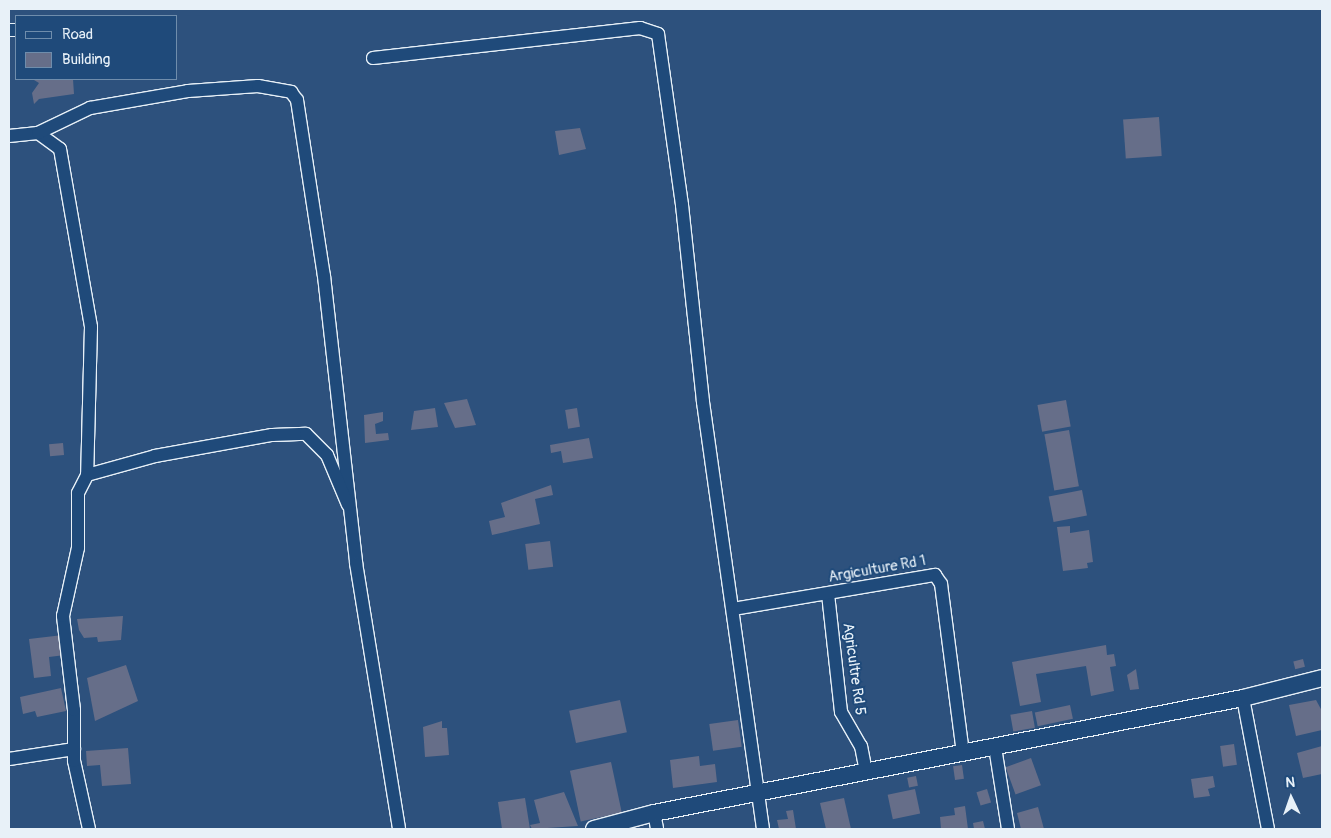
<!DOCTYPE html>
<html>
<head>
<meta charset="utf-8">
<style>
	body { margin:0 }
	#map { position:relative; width:1331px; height:838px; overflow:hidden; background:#2d517d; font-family:Pangolin,sans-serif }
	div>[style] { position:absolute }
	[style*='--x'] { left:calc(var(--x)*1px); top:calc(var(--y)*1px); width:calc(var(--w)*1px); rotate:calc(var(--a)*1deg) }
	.building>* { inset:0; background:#666e89; transform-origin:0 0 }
	.roads { filter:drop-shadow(1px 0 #e8f1f8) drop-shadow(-1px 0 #e8f1f8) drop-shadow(0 1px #e8f1f8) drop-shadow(0 -1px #e8f1f8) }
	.minor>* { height:12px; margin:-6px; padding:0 6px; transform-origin:6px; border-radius:6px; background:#1f4a7a }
	.tertiary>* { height:16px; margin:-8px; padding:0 8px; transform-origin:8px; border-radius:8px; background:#1f4a7a }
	span { translate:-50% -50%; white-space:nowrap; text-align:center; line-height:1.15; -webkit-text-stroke:4px #1f4a7a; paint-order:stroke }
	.street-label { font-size:15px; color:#e8f1f8 }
	.frame { position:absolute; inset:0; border:10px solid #e8f1f8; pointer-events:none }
	.legend { position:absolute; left:15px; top:15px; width:162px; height:65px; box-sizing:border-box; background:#1f4a7a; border:1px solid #6f8dac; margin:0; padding:6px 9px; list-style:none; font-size:15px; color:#e8f1f8 }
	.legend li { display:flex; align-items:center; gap:10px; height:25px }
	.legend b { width:25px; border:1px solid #6f8dac }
	.north { position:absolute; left:1266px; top:773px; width:50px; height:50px; -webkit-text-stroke:4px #1f4a7a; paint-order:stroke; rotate:357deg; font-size:14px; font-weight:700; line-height:20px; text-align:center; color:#e8f1f8 }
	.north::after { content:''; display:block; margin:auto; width:18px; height:22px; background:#e8f1f8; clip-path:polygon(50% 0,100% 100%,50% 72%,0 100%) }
</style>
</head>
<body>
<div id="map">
	<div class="building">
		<div style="clip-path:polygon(73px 79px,74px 94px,39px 99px,34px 104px,32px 93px,39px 83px,34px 80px)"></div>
		<div style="left:1159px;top:117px;width:39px;height:36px;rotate:86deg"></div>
		<div style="clip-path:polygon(580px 128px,586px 149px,559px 155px,555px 131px)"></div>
		<div style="clip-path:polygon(467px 399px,476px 425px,455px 428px,444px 403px)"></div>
		<div style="left:1066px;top:400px;width:27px;height:29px;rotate:80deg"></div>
		<div style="clip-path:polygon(435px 408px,438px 427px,411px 430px,414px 411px)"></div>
		<div style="left:577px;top:408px;width:19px;height:12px;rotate:81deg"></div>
		<div style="clip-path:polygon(383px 412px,383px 421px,375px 424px,376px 434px,388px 433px,389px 440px,365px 443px,364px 415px)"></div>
		<div style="left:1069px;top:430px;width:57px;height:25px;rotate:80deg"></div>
		<div style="clip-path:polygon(589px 438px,593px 458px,563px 463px,561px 451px,551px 453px,550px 445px)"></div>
		<div style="left:63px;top:443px;width:12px;height:14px;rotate:85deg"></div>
		<div style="clip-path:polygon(551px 485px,553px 495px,535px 499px,540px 524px,492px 535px,489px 521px,505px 517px,501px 503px)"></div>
		<div style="left:1082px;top:490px;width:26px;height:34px;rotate:79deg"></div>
		<div style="clip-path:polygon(1070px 526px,1070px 533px,1089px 530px,1093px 562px,1087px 563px,1088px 568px,1063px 571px,1057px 527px)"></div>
		<div style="left:550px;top:541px;width:26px;height:25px;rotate:83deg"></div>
		<div style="clip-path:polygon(123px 616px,121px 640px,98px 642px,97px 637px,84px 638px,79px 630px,77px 619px)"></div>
		<div style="clip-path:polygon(63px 635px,65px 655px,49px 657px,51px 676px,34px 678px,29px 639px)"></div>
		<div style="clip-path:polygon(1106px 645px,1107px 655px,1114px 654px,1116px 666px,1110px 667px,1114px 691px,1091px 696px,1086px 666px,1036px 674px,1041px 702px,1020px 706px,1012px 662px)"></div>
		<div style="left:1303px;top:659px;width:8px;height:10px;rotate:76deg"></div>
		<div style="clip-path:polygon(126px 665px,138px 701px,95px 721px,87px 678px)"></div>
		<div style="clip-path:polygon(1136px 669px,1139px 689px,1130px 690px,1127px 675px)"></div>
		<div style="clip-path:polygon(61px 688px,66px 711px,37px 717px,35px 711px,23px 714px,20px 697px)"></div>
		<div style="left:620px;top:700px;width:33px;height:52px;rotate:78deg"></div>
		<div style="clip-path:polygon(1316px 700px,1322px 711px,1322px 730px,1296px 736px,1289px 705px)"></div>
		<div style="left:1070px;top:705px;width:14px;height:36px;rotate:78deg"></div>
		<div style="left:1032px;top:711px;width:17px;height:22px;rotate:80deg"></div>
		<div style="left:738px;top:720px;width:27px;height:29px;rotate:82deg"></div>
		<div style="clip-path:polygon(442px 721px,442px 728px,447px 728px,449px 755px,425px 757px,423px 727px)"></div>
		<div style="left:1234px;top:744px;width:21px;height:14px;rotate:82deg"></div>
		<div style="clip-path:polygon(1322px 746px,1322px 774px,1303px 778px,1297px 753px)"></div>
		<div style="clip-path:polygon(128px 748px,131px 784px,102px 786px,100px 765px,87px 766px,86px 751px)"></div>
		<div style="clip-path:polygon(699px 756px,700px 766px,715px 764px,717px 782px,673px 788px,670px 760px)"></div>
		<div style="left:1031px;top:758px;width:29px;height:27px;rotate:70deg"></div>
		<div style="left:611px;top:762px;width:52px;height:42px;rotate:78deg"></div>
		<div style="left:962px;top:765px;width:14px;height:9px;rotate:82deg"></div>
		<div style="left:916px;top:776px;width:10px;height:9px;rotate:79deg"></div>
		<div style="clip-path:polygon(1213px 776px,1215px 787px,1208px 789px,1210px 796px,1194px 798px,1191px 779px)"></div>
		<div style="left:915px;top:789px;width:25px;height:28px;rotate:78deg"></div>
		<div style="left:987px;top:789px;width:14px;height:11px;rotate:73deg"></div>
		<div style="clip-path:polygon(564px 792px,578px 826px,532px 829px,530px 825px,540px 823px,534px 800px)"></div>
		<div style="clip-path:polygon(525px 798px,530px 829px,502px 829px,498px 802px)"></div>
		<div style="clip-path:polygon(844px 798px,851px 829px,826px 829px,820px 803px)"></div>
		<div style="clip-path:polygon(965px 806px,968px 829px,941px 829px,940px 817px,955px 815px,954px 808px)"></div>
		<div style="clip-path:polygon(1038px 807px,1044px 829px,1021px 829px,1017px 813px)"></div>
		<div style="clip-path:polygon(793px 810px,796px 829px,779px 829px,777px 820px,788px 819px,786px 811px)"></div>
		<div style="clip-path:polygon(983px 821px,985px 829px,974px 829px,973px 823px)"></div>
	</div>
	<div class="roads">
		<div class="minor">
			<div style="--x:9;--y:30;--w:7;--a:0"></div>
			<div style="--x:373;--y:58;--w:269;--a:-6.4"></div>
			<div style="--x:640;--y:28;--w:19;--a:18"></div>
			<div style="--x:658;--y:34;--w:173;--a:82"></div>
			<div style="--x:682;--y:205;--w:198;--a:83.9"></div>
			<div style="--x:703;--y:402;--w:431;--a:82"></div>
			<div style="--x:38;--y:133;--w:27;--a:36"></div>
			<div style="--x:60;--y:149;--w:181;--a:80.1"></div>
			<div style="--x:91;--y:327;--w:148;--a:91.5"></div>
			<div style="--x:9;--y:136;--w:29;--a:-6"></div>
			<div style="--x:38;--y:133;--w:58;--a:-25.7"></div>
			<div style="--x:90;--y:108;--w:99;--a:-9.8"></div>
			<div style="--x:188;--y:91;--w:70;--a:-4.1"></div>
			<div style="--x:258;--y:86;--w:34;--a:10"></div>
			<div style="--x:291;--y:92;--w:10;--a:53"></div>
			<div style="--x:297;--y:100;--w:178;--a:81.3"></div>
			<div style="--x:324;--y:276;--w:289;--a:83.6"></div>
			<div style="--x:356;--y:563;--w:269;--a:80.8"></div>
			<div style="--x:828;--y:594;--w:119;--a:83.7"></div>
			<div style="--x:841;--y:712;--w:39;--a:60"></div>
			<div style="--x:861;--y:746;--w:26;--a:79"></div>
			<div style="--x:733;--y:609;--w:205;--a:-9.6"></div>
			<div style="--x:935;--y:575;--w:11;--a:56"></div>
			<div style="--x:941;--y:584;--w:171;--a:82.6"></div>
			<div style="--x:1243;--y:698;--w:133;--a:79.2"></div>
			<div style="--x:995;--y:747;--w:83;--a:81"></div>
			<div style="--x:9;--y:759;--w:66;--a:-8.7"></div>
			<div style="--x:654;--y:813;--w:16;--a:79"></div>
			<div style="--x:89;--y:829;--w:70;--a:-102.4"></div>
			<div style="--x:74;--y:761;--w:51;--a:-90"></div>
			<div style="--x:74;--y:710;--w:95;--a:-96.7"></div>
			<div style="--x:63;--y:616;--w:70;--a:-77.6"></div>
			<div style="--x:78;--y:548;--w:55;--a:-90"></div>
			<div style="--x:78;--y:493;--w:20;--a:-63"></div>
			<div style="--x:87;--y:475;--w:71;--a:-15.6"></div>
			<div style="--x:155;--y:456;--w:119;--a:-10.2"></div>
			<div style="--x:272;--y:435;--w:34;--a:-2"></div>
			<div style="--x:306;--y:434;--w:30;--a:45"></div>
			<div style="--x:327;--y:455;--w:54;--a:67.2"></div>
		</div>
		<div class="tertiary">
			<div style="--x:594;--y:829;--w:62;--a:-14.9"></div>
			<div style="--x:654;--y:813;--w:600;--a:-11.05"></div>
			<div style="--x:1243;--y:698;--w:81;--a:-14.2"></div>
		</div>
	</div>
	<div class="street-label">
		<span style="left:877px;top:569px;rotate:-10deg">Argiculture Rd 1</span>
		<span style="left:854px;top:669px;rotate:82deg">Agricultre Rd 5</span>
	</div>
	<div class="frame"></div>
	<ul class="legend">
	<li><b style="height:6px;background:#1f4a7a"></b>Road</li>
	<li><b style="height:14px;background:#666e89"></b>Building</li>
	</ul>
	<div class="north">N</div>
</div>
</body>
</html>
